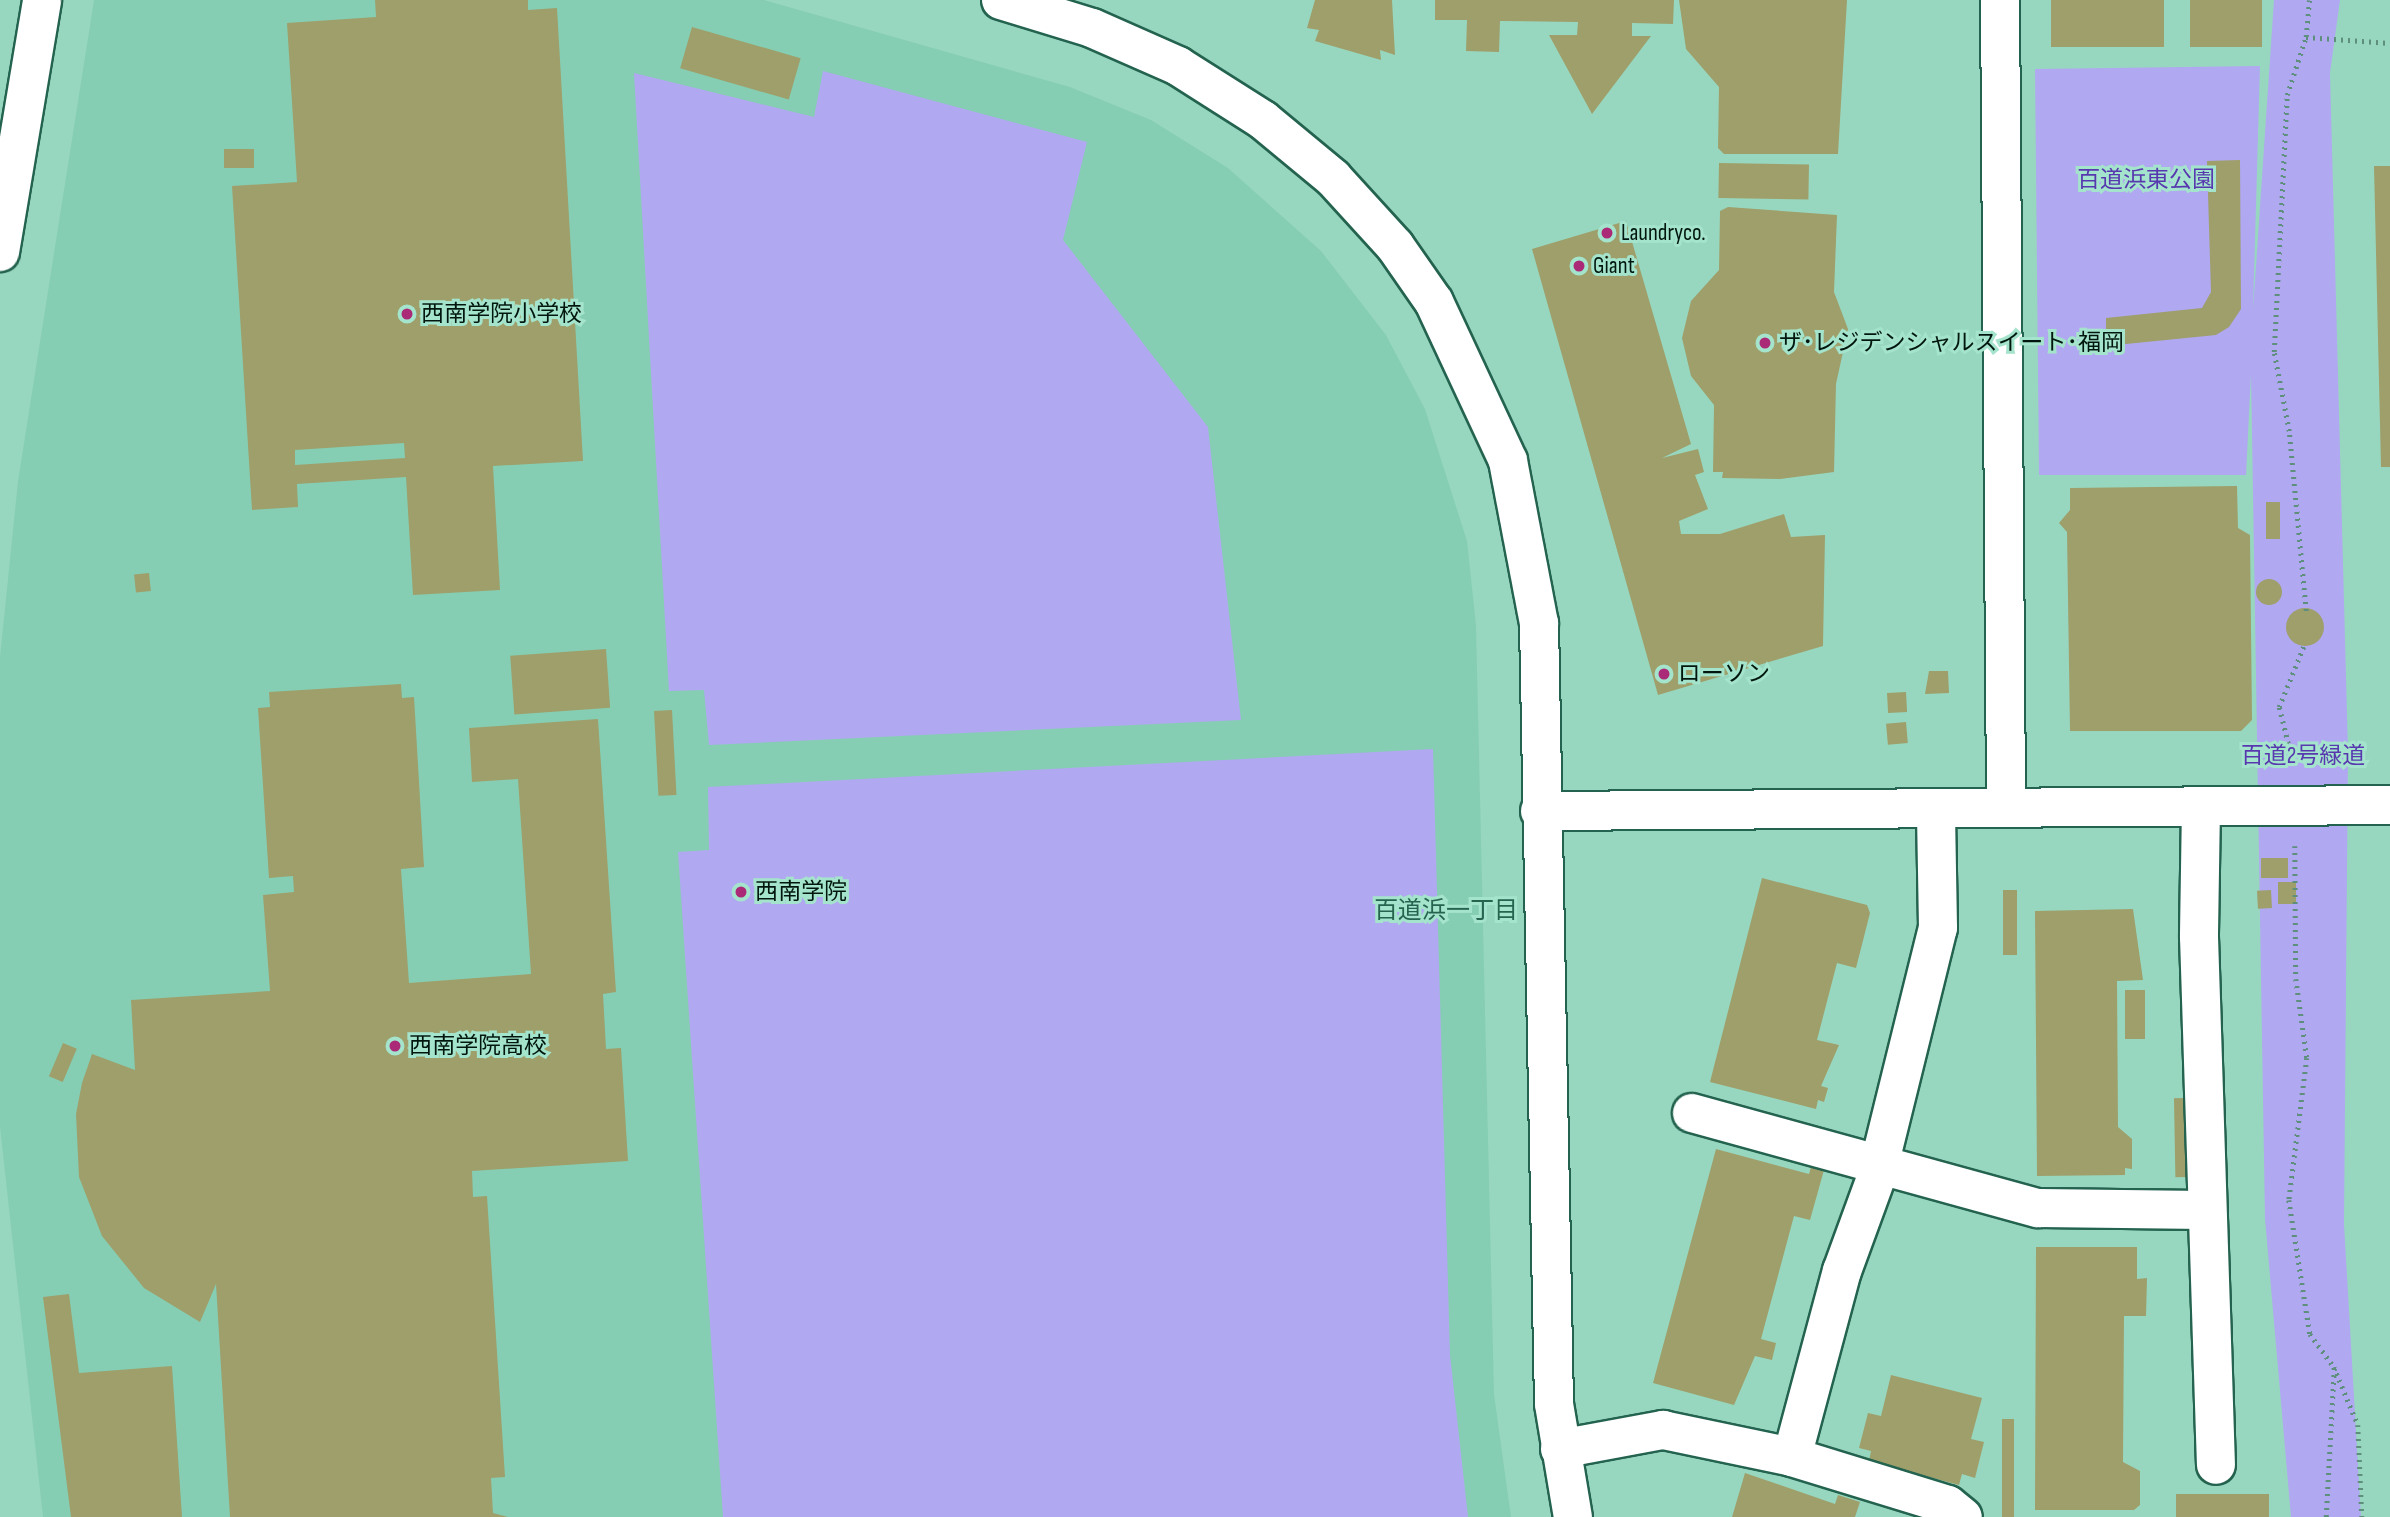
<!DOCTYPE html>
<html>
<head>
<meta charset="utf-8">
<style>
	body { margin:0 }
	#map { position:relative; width:2390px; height:1517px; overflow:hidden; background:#98d7bf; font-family:"Sofia Sans Condensed","Noto Sans JP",sans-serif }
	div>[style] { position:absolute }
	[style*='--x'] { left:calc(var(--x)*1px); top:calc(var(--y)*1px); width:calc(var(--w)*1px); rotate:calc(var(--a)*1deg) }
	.built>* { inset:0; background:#86ceb3 }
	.green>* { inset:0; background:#b0a8f0 }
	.building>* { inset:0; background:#9e9f6a; transform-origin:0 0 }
	.round { border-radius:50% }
	.path>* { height:4.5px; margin-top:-2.25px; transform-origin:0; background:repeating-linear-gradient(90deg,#5e8e7c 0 2px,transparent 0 7px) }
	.roads { filter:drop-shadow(2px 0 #24634f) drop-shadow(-2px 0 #24634f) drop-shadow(0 2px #24634f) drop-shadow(0 -2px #24634f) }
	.minor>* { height:38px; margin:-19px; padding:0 19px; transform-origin:19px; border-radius:19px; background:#fff }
	.dots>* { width:19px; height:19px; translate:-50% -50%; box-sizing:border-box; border:4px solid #a5e4cc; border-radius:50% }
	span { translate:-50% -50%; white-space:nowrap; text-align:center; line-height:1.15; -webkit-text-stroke:6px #a5e4cc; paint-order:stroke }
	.park-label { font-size:23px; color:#5738af }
	.poi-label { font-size:23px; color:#00160e }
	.left { translate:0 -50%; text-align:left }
	.neighbourhood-label { font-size:24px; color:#266450 }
</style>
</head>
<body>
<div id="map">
	<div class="built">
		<div style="clip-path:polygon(94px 0,764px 0,1070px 87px,1151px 120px,1228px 168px,1321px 251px,1386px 335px,1425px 409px,1467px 541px,1476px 625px,1494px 1394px,1511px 1517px,43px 1517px,0 1127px,0 657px,18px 481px)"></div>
	</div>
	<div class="green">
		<div style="clip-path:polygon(2274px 0,2340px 0,2330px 73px,2348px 752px,2344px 1224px,2361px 1517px,2291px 1517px,2265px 1219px,2251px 374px,2246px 475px,2039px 475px,2035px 69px,2260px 66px,2253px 310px)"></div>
		<div style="clip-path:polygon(823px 71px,1087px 142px,1063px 240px,1208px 427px,1241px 720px,709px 745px,704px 690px,669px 691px,634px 73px,814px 117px)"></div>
		<div style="clip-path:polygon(1433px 749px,1450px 1355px,1468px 1517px,723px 1517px,678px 852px,709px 850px,708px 787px)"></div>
	</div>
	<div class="building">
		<div style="clip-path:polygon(evenodd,375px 0,528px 0,528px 10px,557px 8px,583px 461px,493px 466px,500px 590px,413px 595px,406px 477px,297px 484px,298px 507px,252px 510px,232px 186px,297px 182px,287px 23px,376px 17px,375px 0,404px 443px,405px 458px,295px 465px,295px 450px,404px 443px)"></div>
		<div style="clip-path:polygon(1315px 0,1392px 0,1395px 55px,1380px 50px,1381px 60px,1315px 41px,1319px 30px,1307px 28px)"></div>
		<div style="clip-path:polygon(1435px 0,1674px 0,1673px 24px,1632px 23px,1632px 36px,1651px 36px,1592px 114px,1549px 35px,1577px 35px,1578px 22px,1500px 21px,1499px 52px,1466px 51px,1467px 20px,1435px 20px)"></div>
		<div style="clip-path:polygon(1679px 0,1847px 0,1838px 154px,1724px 154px,1718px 148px,1719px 87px,1686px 49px)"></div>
		<div style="left:2051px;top:0;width:113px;height:47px"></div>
		<div style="left:2190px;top:0;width:72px;height:47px"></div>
		<div style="left:692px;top:27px;width:113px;height:43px;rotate:16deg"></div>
		<div style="left:254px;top:149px;width:19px;height:30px;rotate:90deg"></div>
		<div style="clip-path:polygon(2240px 160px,2241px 309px,2229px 327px,2216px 335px,2106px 346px,2106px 318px,2202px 308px,2211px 292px,2207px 161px)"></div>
		<div style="left:1719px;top:163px;width:90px;height:35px;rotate:1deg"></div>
		<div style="clip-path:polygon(2374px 166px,2390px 166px,2390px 467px,2381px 467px)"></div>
		<div style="clip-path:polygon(1728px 207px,1837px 215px,1834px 292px,1848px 329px,1836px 384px,1834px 472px,1780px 479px,1722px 478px,1723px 472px,1713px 472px,1714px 405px,1691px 376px,1682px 338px,1691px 301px,1719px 270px,1720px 211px)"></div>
		<div style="clip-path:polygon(1626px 221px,1691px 444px,1662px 458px,1698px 449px,1704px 472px,1695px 475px,1708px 509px,1679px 521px,1681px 534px,1720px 534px,1784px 514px,1791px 537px,1825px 535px,1823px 646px,1658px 695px,1532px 249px)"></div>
		<div style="clip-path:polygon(2237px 486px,2238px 528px,2250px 535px,2252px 720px,2241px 731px,2070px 731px,2067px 532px,2059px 523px,2070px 510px,2070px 488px)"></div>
		<div style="left:2266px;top:502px;width:14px;height:37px"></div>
		<div style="left:149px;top:573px;width:18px;height:15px;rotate:84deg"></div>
		<div class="round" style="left:2256px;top:579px;width:26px;height:26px"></div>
		<div class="round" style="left:2286px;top:608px;width:38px;height:38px"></div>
		<div style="left:606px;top:649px;width:59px;height:96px;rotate:86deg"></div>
		<div style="clip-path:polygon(1929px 671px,1948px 671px,1949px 693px,1925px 694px)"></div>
		<div style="clip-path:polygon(401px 684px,402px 698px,414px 697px,424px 867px,401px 869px,409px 983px,531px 974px,518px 779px,472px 782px,469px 728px,598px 719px,616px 992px,603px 994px,606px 1049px,621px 1048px,628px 1161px,472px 1171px,473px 1197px,487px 1196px,505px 1477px,491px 1478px,493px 1513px,508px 1517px,230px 1517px,216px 1284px,200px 1322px,144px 1288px,102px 1236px,79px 1177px,76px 1114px,82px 1083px,92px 1054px,135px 1070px,131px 1000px,270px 991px,263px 895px,294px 892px,293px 876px,269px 878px,258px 708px,270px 707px,269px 692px)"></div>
		<div style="left:1906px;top:692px;width:20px;height:19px;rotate:87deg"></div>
		<div style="left:672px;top:710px;width:85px;height:18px;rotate:87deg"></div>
		<div style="left:1906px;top:722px;width:21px;height:20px;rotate:85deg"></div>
		<div style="left:2261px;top:858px;width:27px;height:20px"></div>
		<div style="clip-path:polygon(1762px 878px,1867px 905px,1870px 913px,1856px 968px,1837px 963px,1817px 1040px,1839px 1045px,1821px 1086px,1828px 1088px,1824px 1102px,1818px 1100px,1816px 1109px,1710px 1082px)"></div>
		<div style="left:2278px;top:882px;width:18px;height:22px"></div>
		<div style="left:2003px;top:890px;width:14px;height:65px"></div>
		<div style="left:2271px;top:890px;width:18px;height:14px;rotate:87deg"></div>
		<div style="clip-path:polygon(2133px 909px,2143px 980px,2117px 981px,2118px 1127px,2132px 1139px,2132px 1169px,2125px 1168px,2125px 1175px,2037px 1176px,2035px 911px)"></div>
		<div style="left:2145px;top:990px;width:49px;height:20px;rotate:90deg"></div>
		<div style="left:63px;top:1043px;width:15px;height:36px;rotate:23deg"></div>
		<div style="left:2185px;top:1098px;width:79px;height:11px;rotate:89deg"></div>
		<div style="clip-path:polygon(1716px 1149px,1809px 1174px,1811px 1167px,1824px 1170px,1810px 1220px,1794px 1216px,1761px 1339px,1776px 1343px,1772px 1360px,1755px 1356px,1734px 1405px,1653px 1383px)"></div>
		<div style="clip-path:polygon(2036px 1247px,2137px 1247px,2137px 1279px,2147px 1278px,2146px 1316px,2124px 1316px,2123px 1462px,2140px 1471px,2140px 1505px,2134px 1510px,2035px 1510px)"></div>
		<div style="clip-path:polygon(69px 1294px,79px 1373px,172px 1366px,182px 1517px,71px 1517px,43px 1297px)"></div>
		<div style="clip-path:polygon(1891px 1375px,1982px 1398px,1971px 1439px,1984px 1442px,1975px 1478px,1962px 1474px,1959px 1485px,1869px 1461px,1871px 1451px,1859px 1448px,1868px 1413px,1881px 1416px)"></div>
		<div style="left:2002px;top:1419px;width:12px;height:98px"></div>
		<div style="clip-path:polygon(1745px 1473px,1835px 1504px,1838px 1495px,1860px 1502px,1855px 1517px,1732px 1517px)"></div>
		<div style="left:2176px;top:1494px;width:93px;height:23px"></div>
	</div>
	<div class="path">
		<div style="--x:2306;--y:37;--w:84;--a:4.1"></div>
		<div style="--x:2306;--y:611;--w:181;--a:-95.4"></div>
		<div style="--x:2289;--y:431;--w:80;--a:-100.8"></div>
		<div style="--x:2274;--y:352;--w:257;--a:-87.1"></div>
		<div style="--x:2287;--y:95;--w:61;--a:-71.9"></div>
		<div style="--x:2306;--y:37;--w:37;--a:-85"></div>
		<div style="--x:2293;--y:764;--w:59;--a:-103.8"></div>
		<div style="--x:2279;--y:707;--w:69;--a:-67.9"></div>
		<div style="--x:2295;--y:846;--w:133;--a:89.6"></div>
		<div style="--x:2296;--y:979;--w:80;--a:82.1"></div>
		<div style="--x:2307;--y:1058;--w:143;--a:97.2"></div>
		<div style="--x:2289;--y:1200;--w:136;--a:81.1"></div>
		<div style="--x:2310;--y:1334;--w:41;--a:54"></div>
		<div style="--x:2334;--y:1367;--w:63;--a:67.5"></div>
		<div style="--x:2358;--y:1425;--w:92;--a:87.5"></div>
		<div style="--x:2326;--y:1517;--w:149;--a:-86.9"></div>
	</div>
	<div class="roads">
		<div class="minor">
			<div style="--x:1001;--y:0;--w:95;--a:17.1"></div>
			<div style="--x:1092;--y:28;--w:94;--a:23.8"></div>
			<div style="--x:1178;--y:66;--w:101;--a:32.4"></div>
			<div style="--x:1263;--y:120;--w:91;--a:39.6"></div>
			<div style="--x:1333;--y:178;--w:92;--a:47.6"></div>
			<div style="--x:1395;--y:246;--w:68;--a:55.1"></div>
			<div style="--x:1434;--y:302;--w:175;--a:65"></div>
			<div style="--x:1508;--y:461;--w:165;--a:79.2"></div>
			<div style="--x:1539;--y:623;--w:781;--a:88.9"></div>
			<div style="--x:1554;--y:1404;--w:115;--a:80.5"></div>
			<div style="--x:2000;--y:0;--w:808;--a:89.57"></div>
			<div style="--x:0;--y:252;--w:255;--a:-80.5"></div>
			<div style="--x:2201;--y:806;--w:131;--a:90.9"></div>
			<div style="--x:2199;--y:937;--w:528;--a:88.16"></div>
			<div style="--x:1540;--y:811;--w:850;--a:-0.4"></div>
			<div style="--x:1692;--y:1113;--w:359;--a:15.4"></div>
			<div style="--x:2038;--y:1208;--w:168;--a:0.7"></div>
			<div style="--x:1560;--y:1449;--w:105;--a:-10.5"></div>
			<div style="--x:1663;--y:1430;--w:132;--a:11.8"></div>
			<div style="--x:1792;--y:1457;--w:163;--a:17.1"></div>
			<div style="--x:1948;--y:1505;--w:19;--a:39"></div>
			<div style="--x:1792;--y:1457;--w:193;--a:-75"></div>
			<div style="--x:1842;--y:1271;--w:99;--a:-69.9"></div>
			<div style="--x:1876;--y:1178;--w:258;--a:-76.1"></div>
			<div style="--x:1938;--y:928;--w:120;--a:-91"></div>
		</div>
	</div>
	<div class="dots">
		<div style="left:1607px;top:233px;background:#ab2a77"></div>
		<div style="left:1579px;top:266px;background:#ab2a77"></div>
		<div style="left:407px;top:314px;background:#ab2a77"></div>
		<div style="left:1765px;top:343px;background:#ab2a77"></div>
		<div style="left:1664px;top:674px;background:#ab2a77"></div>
		<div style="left:741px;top:892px;background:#ab2a77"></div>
		<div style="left:395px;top:1046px;background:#ab2a77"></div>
	</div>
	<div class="park-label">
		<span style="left:2146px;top:180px">百道浜東公園</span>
		<span style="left:2303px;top:756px">百道2号緑道</span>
	</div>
	<div class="poi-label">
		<span class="left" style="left:1621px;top:233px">Laundryco.</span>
		<span class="left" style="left:1593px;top:266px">Giant</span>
		<span class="left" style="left:421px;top:314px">西南学院小学校</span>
		<span class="left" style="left:1779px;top:343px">ザ･レジデンシャルスイート･福岡</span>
		<span class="left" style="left:1678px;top:674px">ローソン</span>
		<span class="left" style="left:755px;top:892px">西南学院</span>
		<span class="left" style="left:409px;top:1046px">西南学院高校</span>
	</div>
	<div class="neighbourhood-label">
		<span style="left:1446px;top:911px">百道浜一丁目</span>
	</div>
</div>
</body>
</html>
